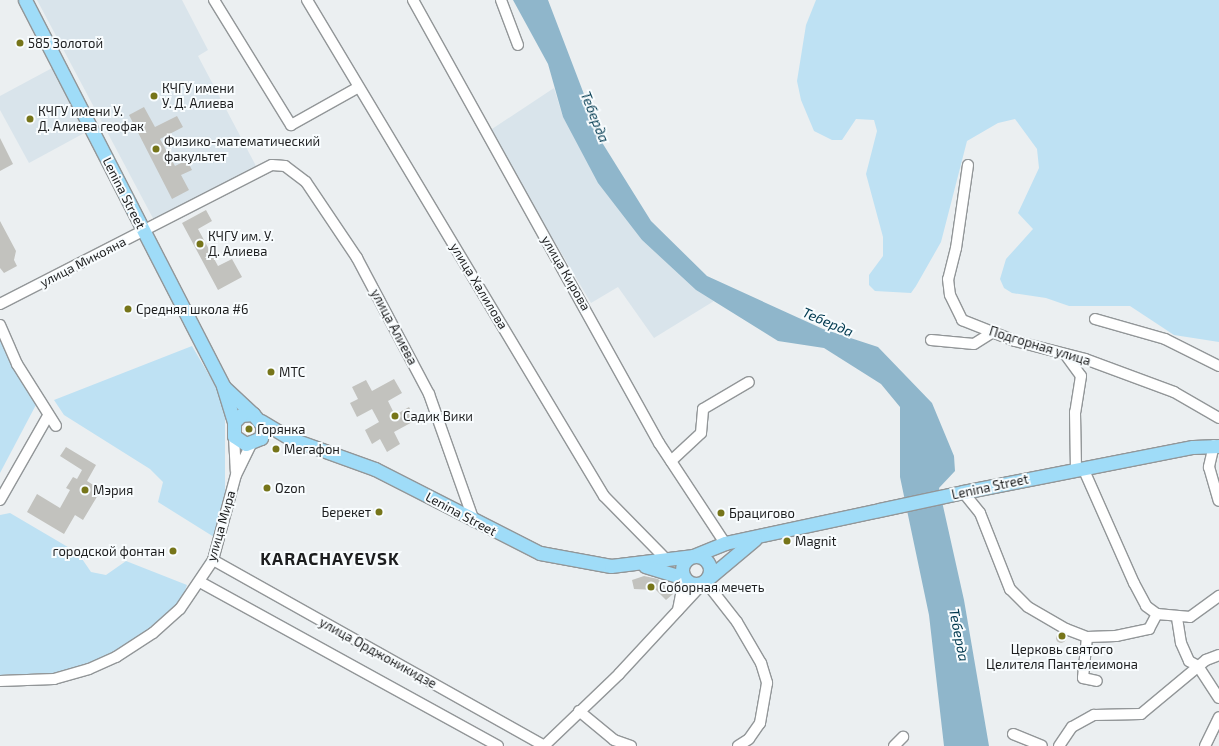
<!DOCTYPE html>
<html>
<head>
<meta charset="utf-8">
<style>
	body { margin:0 }
	#map { position:relative; width:1219px; height:746px; overflow:hidden; background:#ebeff1; font-family:"Exo 2",sans-serif }
	div>[style] { position:absolute }
	[style*='--x'] { left:calc(var(--x)*1px); top:calc(var(--y)*1px); width:calc(var(--w)*1px); rotate:calc(var(--a)*1deg) }
	.built>* { inset:0; background:#d9e4eb }
	.green>* { inset:0; background:#bee1f3 }
	.water>* { inset:0; background:#8fb6cb }
	.building>* { inset:0; background:#c2c2be }
	.round { border-radius:50% }
	.roads { filter:drop-shadow(1px 0 #929698) drop-shadow(-1px 0 #929698) drop-shadow(0 1px #929698) drop-shadow(0 -1px #929698) }
	.minor>* { height:10px; margin:-5px; padding:0 5px; transform-origin:5px; border-radius:5px; background:#fff }
	.major>* { height:13px; margin:-6.5px; padding:0 6.5px; transform-origin:6.5px; border-radius:6.5px; background:#9fdcf8 }
	.major>.ring { margin:-6.5px; padding:0; box-sizing:content-box; background:none; border:13px solid #9fdcf8; border-radius:50% }
	.dots>* { width:11px; height:11px; translate:-50% -50%; box-sizing:border-box; border:2px solid #f8fcfe; border-radius:50% }
	span { translate:-50% -50%; white-space:nowrap; text-align:center; line-height:1.15; -webkit-text-stroke:4px #f8fcfe; paint-order:stroke }
	.poi-label { font-size:13px; color:#1d1e1f }
	.left { translate:0 -50%; text-align:left }
	.right { translate:-100% -50%; text-align:right }
	.street-label { font-size:13px; color:#1d1e1f }
	.water-label { font-size:14px; color:#023a50; font-style:italic }
	.district-label { font-size:17px; color:#1d1e1f; font-weight:700; letter-spacing:1px }
</style>
</head>
<body>
<div id="map">
	<div class="built">
		<div style="clip-path:polygon(37px 0,182px 0,208px 50px,198px 56px,257px 168px,155px 222px)"></div>
		<div style="clip-path:polygon(54px 67px,88px 131px,29px 163px,0 110px,0 96px)"></div>
		<div style="clip-path:polygon(554px 88px,563px 117px,642px 240px,696px 290px,714px 301px,654px 338px,618px 287px,591px 303px,489px 131px)"></div>
	</div>
	<div class="green">
		<div style="clip-path:polygon(816px 0,1219px 0,1219px 342px,1174px 335px,1130px 306px,1069px 306px,1046px 298px,1012px 293px,1004px 288px,1000px 279px,1006px 259px,1033px 229px,1018px 213px,1039px 168px,1037px 149px,1015px 119px,998px 123px,967px 141px,941px 242px,916px 286px,911px 293px,875px 291px,869px 285px,869px 275px,883px 256px,883px 237px,866px 174px,877px 131px,874px 120px,856px 119px,842px 140px,832px 140px,814px 131px,801px 100px,797px 81px,806px 25px)"></div>
		<div style="clip-path:polygon(0 325px,38px 401px,0 473px)"></div>
		<div style="clip-path:polygon(192px 346px,219px 392px,225px 417px,225px 499px,214px 537px,158px 502px,163px 482px,150px 469px,64px 415px,54px 400px)"></div>
		<div style="clip-path:polygon(10px 513px,78px 553px,91px 572px,106px 575px,126px 561px,187px 585px,184px 593px,176px 605px,140px 638px,90px 664px,54px 673px,0 675px,0 515px)"></div>
	</div>
	<div class="water">
		<div style="clip-path:polygon(513px 0,548px 0,603px 144px,651px 221px,707px 276px,823px 329px,878px 347px,932px 403px,954px 456px,955px 471px,939px 488px,964px 600px,989px 746px,944px 746px,929px 615px,900px 477px,900px 407px,881px 384px,824px 348px,778px 341px,696px 290px,642px 240px,598px 183px,563px 117px,548px 64px)"></div>
	</div>
	<div class="building">
		<div style="clip-path:polygon(144px 107px,155px 127px,177px 116px,183px 127px,160px 139px,175px 166px,187px 160px,192px 170px,181px 175px,189px 190px,172px 199px,129px 115px)"></div>
		<div style="clip-path:polygon(0 138px,13px 164px,0 171px)"></div>
		<div style="clip-path:polygon(206px 210px,212px 221px,198px 229px,218px 266px,232px 259px,242px 277px,218px 290px,182px 223px)"></div>
		<div style="clip-path:polygon(0 221px,16px 251px,14px 260px,17px 266px,4px 273px,0 268px)"></div>
		<div style="clip-path:polygon(394px 379px,402px 393px,388px 401px,395px 415px,409px 407px,416px 420px,394px 432px,400px 444px,387px 452px,380px 439px,372px 444px,365px 430px,379px 422px,372px 409px,357px 417px,350px 403px,358px 399px,352px 387px,366px 380px,372px 391px)"></div>
		<div style="clip-path:polygon(66px 447px,96px 465px,87px 481px,101px 490px,83px 520px,75px 515px,64px 534px,27px 512px,37px 494px,60px 508px,70px 490px,66px 488px,73px 477px,77px 479px,82px 470px,60px 456px)"></div>
		<div style="clip-path:polygon(644px 576px,658px 579px,673px 594px,666px 600px,656px 590px,634px 589px,632px 580px)"></div>
		<div class="round" style="left:1056px;top:633px;width:10px;height:10px"></div>
	</div>
	<div class="roads">
		<div class="minor">
			<div style="--x:214;--y:0;--w:147;--a:58.4"></div>
			<div style="--x:291;--y:125;--w:76;--a:-29.3"></div>
			<div style="--x:307;--y:0;--w:578;--a:59.09"></div>
			<div style="--x:604;--y:496;--w:90;--a:45.5"></div>
			<div style="--x:413;--y:0;--w:507;--a:60.96"></div>
			<div style="--x:659;--y:443;--w:120;--a:56.6"></div>
			<div style="--x:501;--y:0;--w:48;--a:69.3"></div>
			<div style="--x:968;--y:165;--w:84;--a:98.2"></div>
			<div style="--x:956;--y:248;--w:32;--a:104"></div>
			<div style="--x:948;--y:279;--w:16;--a:83"></div>
			<div style="--x:950;--y:295;--w:28;--a:64"></div>
			<div style="--x:962;--y:320;--w:57;--a:21.6"></div>
			<div style="--x:1015;--y:341;--w:72;--a:14.4"></div>
			<div style="--x:1085;--y:359;--w:95;--a:20.3"></div>
			<div style="--x:1174;--y:392;--w:52;--a:30"></div>
			<div style="--x:0;--y:304;--w:305;--a:-27.1"></div>
			<div style="--x:272;--y:165;--w:13;--a:4"></div>
			<div style="--x:285;--y:166;--w:26;--a:37"></div>
			<div style="--x:306;--y:182;--w:92;--a:56.1"></div>
			<div style="--x:357;--y:258;--w:154;--a:62.1"></div>
			<div style="--x:429;--y:394;--w:135;--a:70.5"></div>
			<div style="--x:1095;--y:319;--w:73;--a:15.9"></div>
			<div style="--x:1165;--y:339;--w:60;--a:26.6"></div>
			<div style="--x:0;--y:325;--w:43;--a:66.4"></div>
			<div style="--x:17;--y:364;--w:73;--a:57.8"></div>
			<div style="--x:931;--y:340;--w:43;--a:5.3"></div>
			<div style="--x:974;--y:344;--w:22;--a:-32"></div>
			<div style="--x:1065;--y:354;--w:27;--a:54"></div>
			<div style="--x:1081;--y:376;--w:36;--a:99"></div>
			<div style="--x:1075;--y:412;--w:57;--a:89"></div>
			<div style="--x:234;--y:436;--w:35;--a:87"></div>
			<div style="--x:1214;--y:445;--w:23;--a:103"></div>
			<div style="--x:1209;--y:467;--w:35;--a:74"></div>
			<div style="--x:671;--y:461;--w:41;--a:-43"></div>
			<div style="--x:701;--y:433;--w:24;--a:-85"></div>
			<div style="--x:703;--y:409;--w:53;--a:-30.4"></div>
			<div style="--x:1083;--y:468;--w:126;--a:66.1"></div>
			<div style="--x:1134;--y:583;--w:26;--a:62"></div>
			<div style="--x:1146;--y:606;--w:14;--a:36"></div>
			<div style="--x:963;--y:492;--w:27;--a:51"></div>
			<div style="--x:980;--y:513;--w:82;--a:68.5"></div>
			<div style="--x:1010;--y:589;--w:25;--a:45"></div>
			<div style="--x:1028;--y:607;--w:44;--a:30.1"></div>
			<div style="--x:1066;--y:629;--w:22;--a:21"></div>
			<div style="--x:1087;--y:637;--w:29;--a:-2"></div>
			<div style="--x:1116;--y:636;--w:34;--a:-12"></div>
			<div style="--x:1149;--y:629;--w:17;--a:-62"></div>
			<div style="--x:1157;--y:614;--w:33;--a:5"></div>
			<div style="--x:1190;--y:617;--w:36;--a:-36"></div>
			<div style="--x:0;--y:500;--w:97;--a:-60.3"></div>
			<div style="--x:213;--y:560;--w:380;--a:29.3"></div>
			<div style="--x:200;--y:582;--w:340;--a:28.8"></div>
			<div style="--x:678;--y:610;--w:33;--a:-79"></div>
			<div style="--x:1177;--y:618;--w:25;--a:81"></div>
			<div style="--x:1181;--y:643;--w:20;--a:66"></div>
			<div style="--x:1189;--y:661;--w:10;--a:29"></div>
			<div style="--x:1198;--y:666;--w:38;--a:57"></div>
			<div style="--x:1087;--y:637;--w:41;--a:95.6"></div>
			<div style="--x:1083;--y:678;--w:14;--a:12"></div>
			<div style="--x:0;--y:681;--w:54;--a:-2.1"></div>
			<div style="--x:54;--y:679;--w:36;--a:-16"></div>
			<div style="--x:89;--y:669;--w:30;--a:-24"></div>
			<div style="--x:116;--y:657;--w:44;--a:-33"></div>
			<div style="--x:153;--y:633;--w:36;--a:-42"></div>
			<div style="--x:180;--y:609;--w:59;--a:-56"></div>
			<div style="--x:213;--y:560;--w:88;--a:-74.9"></div>
			<div style="--x:236;--y:475;--w:34;--a:-64"></div>
			<div style="--x:579;--y:711;--w:45;--a:39.6"></div>
			<div style="--x:614;--y:740;--w:18;--a:19"></div>
			<div style="--x:1013;--y:734;--w:31;--a:22"></div>
			<div style="--x:544;--y:746;--w:104;--a:-43.8"></div>
			<div style="--x:619;--y:674;--w:127;--a:-47.2"></div>
			<div style="--x:705;--y:581;--w:52;--a:52"></div>
			<div style="--x:737;--y:622;--w:48;--a:59.7"></div>
			<div style="--x:761;--y:663;--w:21;--a:73"></div>
			<div style="--x:767;--y:683;--w:41;--a:99.9"></div>
			<div style="--x:760;--y:723;--w:19;--a:125"></div>
			<div style="--x:749;--y:739;--w:13;--a:148"></div>
			<div style="--x:894;--y:746;--w:13;--a:-45"></div>
			<div style="--x:1059;--y:746;--w:23;--a:-56"></div>
			<div style="--x:1072;--y:727;--w:25;--a:-29"></div>
			<div style="--x:1094;--y:715;--w:47;--a:-1.2"></div>
			<div style="--x:1141;--y:714;--w:85;--a:-39.7"></div>
			<div style="--x:1206;--y:660;--w:14;--a:-21"></div>
			<div style="--x:1205;--y:746;--w:32;--a:-64"></div>
		</div>
		<div class="major">
			<div style="--x:25;--y:0;--w:434;--a:62.8"></div>
			<div style="--x:223;--y:386;--w:38;--a:73"></div>
			<div style="--x:234;--y:422;--w:14;--a:90"></div>
			<div style="--x:234;--y:436;--w:14;--a:34"></div>
			<div style="--x:246;--y:444;--w:16;--a:-22"></div>
			<div style="--x:261;--y:438;--w:12;--a:-81"></div>
			<div style="--x:263;--y:426;--w:16;--a:-130"></div>
			<div style="--x:253;--y:414;--w:12;--a:175"></div>
			<div style="--x:241;--y:415;--w:10;--a:135"></div>
			<div style="--x:224;--y:387;--w:40;--a:43"></div>
			<div style="--x:261;--y:421;--w:33;--a:31"></div>
			<div style="--x:289;--y:438;--w:91;--a:19.8"></div>
			<div style="--x:375;--y:469;--w:185;--a:27"></div>
			<div style="--x:540;--y:553;--w:72;--a:10.4"></div>
			<div style="--x:611;--y:566;--w:83;--a:-7"></div>
			<div style="--x:693;--y:556;--w:35;--a:-22"></div>
			<div style="--x:725;--y:543;--w:243;--a:-12.1"></div>
			<div style="--x:963;--y:492;--w:234;--a:-11.1"></div>
			<div style="--x:1193;--y:447;--w:26;--a:-2"></div>
			<div class="ring" style="left:682px;top:556px;width:15px;height:15px"></div>
			<div style="--x:645;--y:566;--w:41;--a:17.1"></div>
			<div style="--x:705;--y:581;--w:65;--a:-40"></div>
		</div>
	</div>
	<div class="dots">
		<div style="left:20px;top:43px;background:#76751a"></div>
		<div style="left:154px;top:96px;background:#76751a"></div>
		<div style="left:30px;top:119px;background:#76751a"></div>
		<div style="left:156px;top:149px;background:#76751a"></div>
		<div style="left:200px;top:244px;background:#76751a"></div>
		<div style="left:128px;top:309px;background:#76751a"></div>
		<div style="left:271px;top:372px;background:#76751a"></div>
		<div style="left:395px;top:416px;background:#76751a"></div>
		<div style="left:249px;top:429px;background:#76751a"></div>
		<div style="left:276px;top:449px;background:#76751a"></div>
		<div style="left:267px;top:488px;background:#76751a"></div>
		<div style="left:85px;top:490px;background:#76751a"></div>
		<div style="left:379px;top:512px;background:#76751a"></div>
		<div style="left:721px;top:513px;background:#76751a"></div>
		<div style="left:787px;top:541px;background:#76751a"></div>
		<div style="left:173px;top:551px;background:#76751a"></div>
		<div style="left:651px;top:587px;background:#76751a"></div>
		<div style="left:1062px;top:636px;background:#76751a"></div>
	</div>
	<div class="poi-label">
		<span class="left" style="left:28px;top:43px">585 Золотой</span>
		<span class="left" style="left:162px;top:96px">КЧГУ имени<br>У. Д. Алиева</span>
		<span class="left" style="left:38px;top:119px">КЧГУ имени У.<br>Д. Алиева геофак</span>
		<span class="left" style="left:164px;top:149px">Физико-математический<br>факультет</span>
		<span class="left" style="left:208px;top:244px">КЧГУ им. У.<br>Д. Алиева</span>
		<span class="left" style="left:136px;top:309px">Средняя школа #6</span>
		<span class="left" style="left:279px;top:372px">МТС</span>
		<span class="left" style="left:403px;top:416px">Садик Вики</span>
		<span class="left" style="left:257px;top:429px">Горянка</span>
		<span class="left" style="left:284px;top:449px">Мегафон</span>
		<span class="left" style="left:275px;top:488px">Ozon</span>
		<span class="left" style="left:93px;top:490px">Мэрия</span>
		<span class="right" style="left:371px;top:512px">Берекет</span>
		<span class="left" style="left:729px;top:513px">Брацигово</span>
		<span class="left" style="left:795px;top:541px">Magnit</span>
		<span class="right" style="left:165px;top:551px">городской фонтан</span>
		<span class="left" style="left:659px;top:587px">Соборная мечеть</span>
		<span style="left:1062px;top:657px">Церковь святого<br>Целителя Пантелеимона</span>
	</div>
	<div class="street-label">
		<span style="left:124px;top:193px;rotate:63deg">Lenina Street</span>
		<span style="left:83px;top:262px;rotate:-27deg">улица Микояна</span>
		<span style="left:566px;top:273px;rotate:60deg">улица Кирова</span>
		<span style="left:479px;top:286px;rotate:59deg">улица Халилова</span>
		<span style="left:394px;top:327px;rotate:62deg">улица Алиева</span>
		<span style="left:1040px;top:346px;rotate:17deg">Подгорная улица</span>
		<span style="left:990px;top:487px;rotate:-12deg">Lenina Street</span>
		<span style="left:461px;top:514px;rotate:28deg">Lenina Street</span>
		<span style="left:221px;top:526px;rotate:-74deg">улица Мира</span>
		<span style="left:378px;top:653px;rotate:29deg">улица Орджоникидзе</span>
	</div>
	<div class="water-label">
		<span style="left:595px;top:117px;rotate:68deg">Теберда</span>
		<span style="left:828px;top:322px;rotate:23deg">Теберда</span>
		<span style="left:959px;top:635px;rotate:79deg">Теберда</span>
	</div>
	<div class="district-label">
		<span style="left:330px;top:559px">KARACHAYEVSK</span>
	</div>
</div>
</body>
</html>
